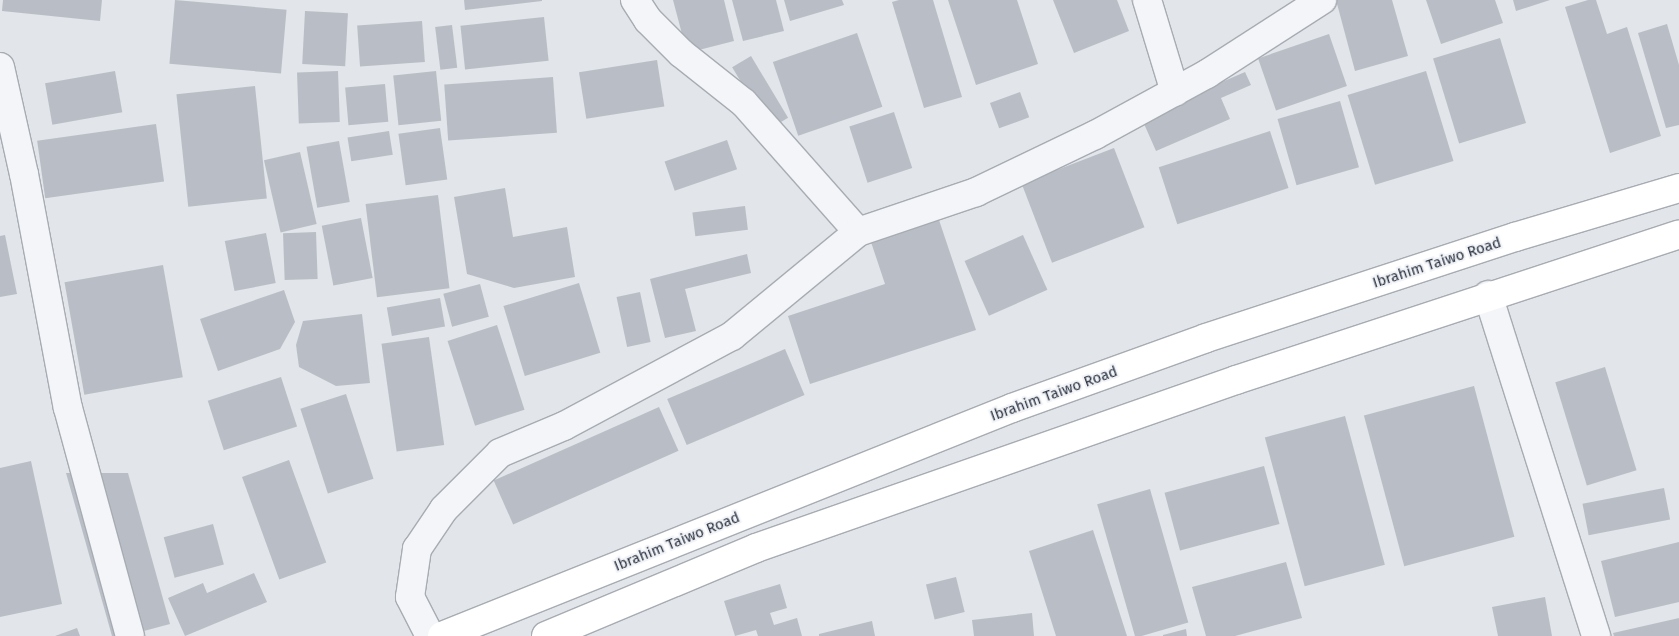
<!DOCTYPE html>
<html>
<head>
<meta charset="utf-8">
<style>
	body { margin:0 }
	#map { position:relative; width:1679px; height:636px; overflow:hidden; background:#e2e5e9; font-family:"Fira Sans",sans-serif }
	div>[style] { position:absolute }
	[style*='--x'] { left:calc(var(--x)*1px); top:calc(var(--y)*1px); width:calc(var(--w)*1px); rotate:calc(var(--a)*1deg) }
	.building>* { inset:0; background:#b9bec6; transform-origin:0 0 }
	.roads { filter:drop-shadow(1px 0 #a7acb3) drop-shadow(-1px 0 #a7acb3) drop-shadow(0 1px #a7acb3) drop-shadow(0 -1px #a7acb3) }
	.street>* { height:28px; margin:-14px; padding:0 14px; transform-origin:14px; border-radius:14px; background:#f4f5f8 }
	.primary>* { height:28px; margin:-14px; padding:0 14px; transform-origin:14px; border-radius:14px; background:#fff }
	span { translate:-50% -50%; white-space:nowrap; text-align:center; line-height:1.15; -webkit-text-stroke:4px #f1f3f7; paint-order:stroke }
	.street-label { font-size:15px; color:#2b3340 }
</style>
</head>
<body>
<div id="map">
	<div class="building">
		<div style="clip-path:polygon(3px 0,102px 0,100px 21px,2px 11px)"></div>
		<div style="left:175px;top:0;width:112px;height:64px;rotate:5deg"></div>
		<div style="clip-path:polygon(464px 0,542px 0,542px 1px,465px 10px)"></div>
		<div style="clip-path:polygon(673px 0,724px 0,734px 41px,687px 53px)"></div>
		<div style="clip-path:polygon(732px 0,776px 0,784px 31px,743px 41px)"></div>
		<div style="clip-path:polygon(784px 0,842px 0,844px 5px,790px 21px)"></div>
		<div style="clip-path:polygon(899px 0,933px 0,962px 97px,924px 108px,892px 2px)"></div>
		<div style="clip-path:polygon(948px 0,1017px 0,1038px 64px,976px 85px)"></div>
		<div style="clip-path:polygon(1053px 0,1117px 0,1129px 31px,1074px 53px)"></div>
		<div style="clip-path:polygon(1336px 0,1392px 0,1408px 56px,1355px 71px)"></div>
		<div style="clip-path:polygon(1426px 0,1495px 0,1503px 23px,1441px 44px)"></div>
		<div style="clip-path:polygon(1513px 0,1550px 0,1516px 11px)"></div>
		<div style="clip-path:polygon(1588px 0,1596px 0,1607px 34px,1627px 27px,1661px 136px,1610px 153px,1565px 7px)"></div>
		<div style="left:305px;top:11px;width:43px;height:53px;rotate:3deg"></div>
		<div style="left:544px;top:17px;width:44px;height:84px;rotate:84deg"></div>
		<div style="left:422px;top:21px;width:41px;height:65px;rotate:86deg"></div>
		<div style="clip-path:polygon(1667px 24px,1679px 65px,1679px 125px,1666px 128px,1638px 33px)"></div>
		<div style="left:452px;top:25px;width:43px;height:17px;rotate:83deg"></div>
		<div style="left:857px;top:33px;width:78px;height:89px;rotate:71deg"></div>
		<div style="left:1329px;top:34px;width:55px;height:75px;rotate:71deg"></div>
		<div style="left:1500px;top:38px;width:89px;height:70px;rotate:73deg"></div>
		<div style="left:751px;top:56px;width:72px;height:22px;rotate:59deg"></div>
		<div style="left:657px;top:60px;width:47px;height:79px;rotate:81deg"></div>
		<div style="left:115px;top:71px;width:42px;height:71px;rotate:80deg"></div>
		<div style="left:338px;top:71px;width:51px;height:41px;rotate:88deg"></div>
		<div style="left:436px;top:71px;width:50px;height:43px;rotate:84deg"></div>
		<div style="left:1426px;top:71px;width:94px;height:82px;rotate:73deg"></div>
		<div style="clip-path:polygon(1245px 72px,1251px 85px,1221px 98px,1230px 119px,1156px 151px,1141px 117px)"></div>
		<div style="left:553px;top:77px;width:56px;height:109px;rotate:86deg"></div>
		<div style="left:385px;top:84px;width:38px;height:40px;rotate:85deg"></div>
		<div style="left:255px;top:86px;width:113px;height:79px;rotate:84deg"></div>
		<div style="left:1020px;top:92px;width:27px;height:32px;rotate:70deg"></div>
		<div style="left:1340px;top:101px;width:69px;height:65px;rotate:74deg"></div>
		<div style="left:894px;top:112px;width:59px;height:47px;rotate:72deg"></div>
		<div style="left:156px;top:124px;width:58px;height:120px;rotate:82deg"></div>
		<div style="left:440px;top:128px;width:52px;height:42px;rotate:82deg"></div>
		<div style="left:389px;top:131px;width:24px;height:42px;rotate:81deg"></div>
		<div style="left:1270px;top:131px;width:60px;height:117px;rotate:72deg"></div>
		<div style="left:727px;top:140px;width:31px;height:66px;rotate:71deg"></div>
		<div style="left:339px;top:141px;width:62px;height:33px;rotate:80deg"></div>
		<div style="left:1114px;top:148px;width:85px;height:99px;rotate:69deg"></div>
		<div style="left:300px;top:152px;width:74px;height:37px;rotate:77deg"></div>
		<div style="clip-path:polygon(505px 188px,513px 237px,567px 227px,575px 277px,514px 288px,467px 274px,454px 197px)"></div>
		<div style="left:438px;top:195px;width:94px;height:73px;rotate:83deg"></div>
		<div style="left:745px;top:206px;width:24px;height:53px;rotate:83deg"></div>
		<div style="left:361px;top:218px;width:61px;height:40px;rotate:79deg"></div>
		<div style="clip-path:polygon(939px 220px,976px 330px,810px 384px,788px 316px,885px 284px,871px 242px)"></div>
		<div style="left:316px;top:232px;width:47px;height:33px;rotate:88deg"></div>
		<div style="left:266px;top:233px;width:51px;height:42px;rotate:79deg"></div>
		<div style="clip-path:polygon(5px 235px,17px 294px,0 297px,0 236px)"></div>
		<div style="left:1023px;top:235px;width:60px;height:64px;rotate:66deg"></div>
		<div style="clip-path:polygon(747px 254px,751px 273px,685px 289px,696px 331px,665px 338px,650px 279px)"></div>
		<div style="left:163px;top:265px;width:114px;height:100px;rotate:80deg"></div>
		<div style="left:579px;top:283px;width:73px;height:79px;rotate:73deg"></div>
		<div style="left:480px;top:284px;width:34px;height:38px;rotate:75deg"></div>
		<div style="clip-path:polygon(284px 290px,295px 322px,280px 349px,218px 371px,200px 319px)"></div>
		<div style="left:640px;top:292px;width:51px;height:24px;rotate:78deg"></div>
		<div style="left:440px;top:298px;width:29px;height:54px;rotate:80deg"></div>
		<div style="clip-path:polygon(362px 314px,370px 383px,336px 386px,299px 367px,296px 345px,303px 321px)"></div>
		<div style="left:497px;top:325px;width:89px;height:52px;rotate:72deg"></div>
		<div style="left:429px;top:337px;width:109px;height:48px;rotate:82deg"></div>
		<div style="left:785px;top:349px;width:50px;height:128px;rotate:67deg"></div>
		<div style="left:1605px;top:367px;width:108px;height:52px;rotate:73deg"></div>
		<div style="left:281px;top:377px;width:52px;height:77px;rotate:72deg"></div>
		<div style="left:1474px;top:386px;width:156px;height:114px;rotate:75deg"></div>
		<div style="left:346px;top:394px;width:89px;height:48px;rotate:72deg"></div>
		<div style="left:659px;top:407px;width:48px;height:181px;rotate:66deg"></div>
		<div style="left:1345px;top:416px;width:154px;height:83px;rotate:75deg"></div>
		<div style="left:289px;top:460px;width:109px;height:50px;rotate:70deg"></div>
		<div style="clip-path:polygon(31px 461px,62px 604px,0 617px,0 468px)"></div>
		<div style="left:1264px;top:466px;width:60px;height:103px;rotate:75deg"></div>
		<div style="clip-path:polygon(66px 473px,128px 473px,170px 624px,125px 636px,112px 636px)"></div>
		<div style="left:1664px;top:488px;width:32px;height:83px;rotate:79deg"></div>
		<div style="left:1150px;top:489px;width:139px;height:55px;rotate:74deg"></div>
		<div style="left:213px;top:524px;width:42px;height:51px;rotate:75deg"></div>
		<div style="clip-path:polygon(1093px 530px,1127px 636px,1056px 636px,1029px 551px)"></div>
		<div style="clip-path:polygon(1679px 542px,1679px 602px,1615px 617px,1601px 561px)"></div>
		<div style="clip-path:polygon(1286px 562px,1302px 618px,1235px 636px,1206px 636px,1192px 587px)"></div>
		<div style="clip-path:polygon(254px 573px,267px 602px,185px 636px,168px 598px,203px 583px,207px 593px)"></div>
		<div style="left:956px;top:577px;width:36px;height:31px;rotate:76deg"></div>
		<div style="clip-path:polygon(780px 584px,787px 608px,770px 613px,774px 625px,797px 618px,802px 636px,758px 636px,756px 630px,735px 636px,724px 601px)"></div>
		<div style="clip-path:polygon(1545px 597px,1552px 636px,1498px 636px,1492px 607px)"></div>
		<div style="clip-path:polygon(1032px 613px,1034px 636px,974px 636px,972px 620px)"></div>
		<div style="clip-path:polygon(1679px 618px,1679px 636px,1614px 636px,1613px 633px)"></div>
		<div style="clip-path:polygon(872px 621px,875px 636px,819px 636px,819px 634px)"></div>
		<div style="clip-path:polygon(77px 628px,80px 636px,55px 636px)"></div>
		<div style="clip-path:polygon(1186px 629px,1187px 636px,1163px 636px,1163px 635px)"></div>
	</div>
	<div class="roads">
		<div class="street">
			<div style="--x:635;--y:0;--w:24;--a:57"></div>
			<div style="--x:648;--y:20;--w:47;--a:45"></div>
			<div style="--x:681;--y:53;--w:80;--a:38.4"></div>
			<div style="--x:744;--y:103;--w:172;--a:48.5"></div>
			<div style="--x:1147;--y:0;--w:96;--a:73.1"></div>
			<div style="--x:0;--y:67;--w:110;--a:77.4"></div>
			<div style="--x:24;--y:174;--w:238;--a:79.4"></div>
			<div style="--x:68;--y:408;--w:236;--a:74.8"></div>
			<div style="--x:1488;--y:295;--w:358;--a:72.4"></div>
			<div style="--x:430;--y:636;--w:44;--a:-117.1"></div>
			<div style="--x:410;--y:597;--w:49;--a:-81.7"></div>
			<div style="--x:417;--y:549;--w:48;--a:-56"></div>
			<div style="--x:444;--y:509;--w:79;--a:-45"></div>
			<div style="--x:500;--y:453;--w:69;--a:-22.9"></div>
			<div style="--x:564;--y:426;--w:191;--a:-28.2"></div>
			<div style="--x:732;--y:336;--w:163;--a:-39.5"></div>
			<div style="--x:858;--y:232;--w:125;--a:-18.7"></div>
			<div style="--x:976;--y:192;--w:132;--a:-25.6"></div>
			<div style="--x:1095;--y:135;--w:128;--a:-28.6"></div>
			<div style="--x:1207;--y:74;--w:137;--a:-32.8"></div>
		</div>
		<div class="primary">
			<div style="--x:442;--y:636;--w:614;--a:-21.8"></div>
			<div style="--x:1012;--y:408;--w:206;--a:-19.8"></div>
			<div style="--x:1206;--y:338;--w:325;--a:-18.1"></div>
			<div style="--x:1515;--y:237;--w:171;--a:-16.6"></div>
			<div style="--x:546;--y:636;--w:228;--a:-22.7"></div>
			<div style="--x:756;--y:548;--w:509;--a:-19.29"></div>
			<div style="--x:1236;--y:380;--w:466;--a:-18.2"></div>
		</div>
	</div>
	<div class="street-label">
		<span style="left:1437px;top:263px;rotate:-18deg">Ibrahim Taiwo Road</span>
		<span style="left:1054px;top:394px;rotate:-20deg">Ibrahim Taiwo Road</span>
		<span style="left:677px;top:542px;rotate:-22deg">Ibrahim Taiwo Road</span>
	</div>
</div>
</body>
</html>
